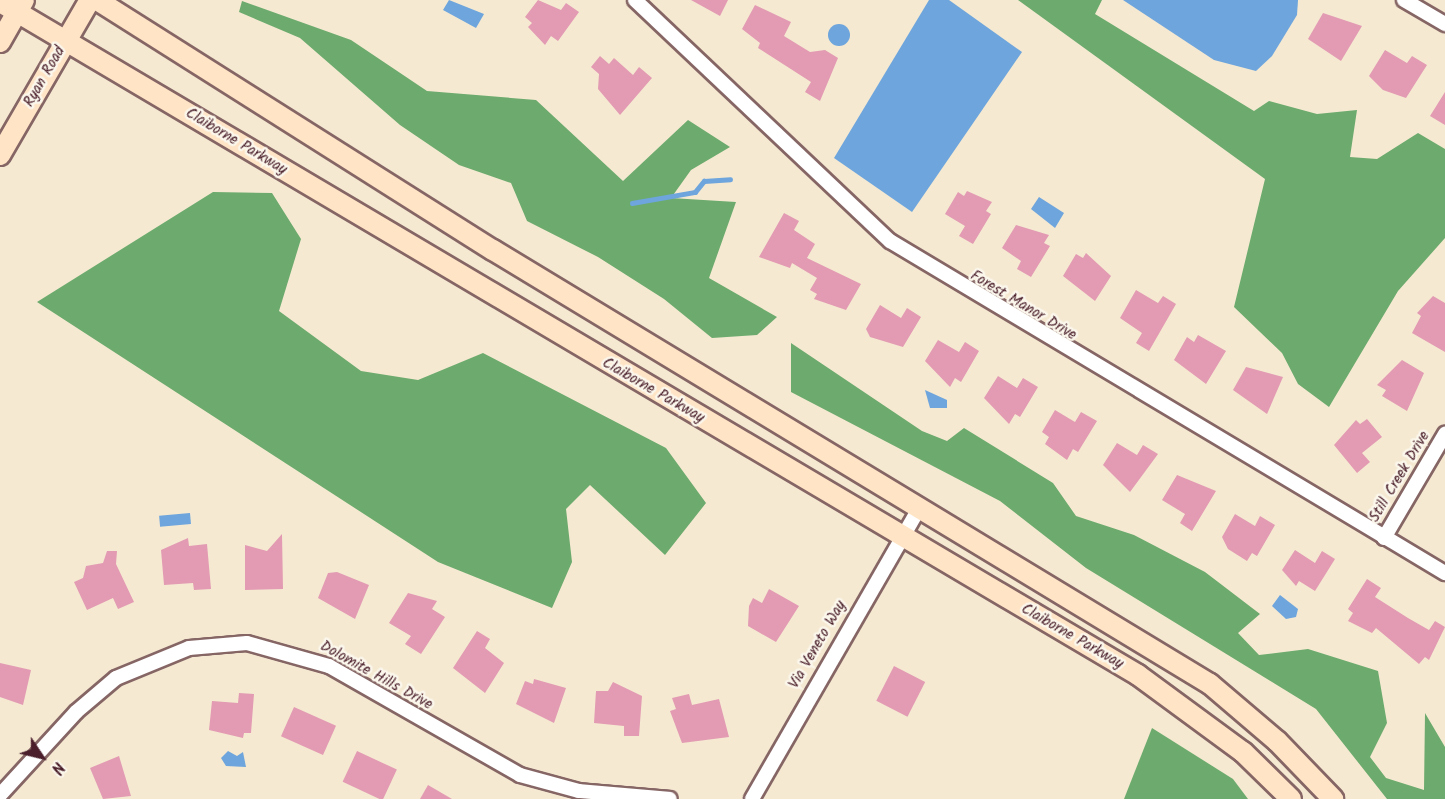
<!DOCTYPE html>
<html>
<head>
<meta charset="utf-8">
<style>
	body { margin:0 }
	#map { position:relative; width:1445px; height:799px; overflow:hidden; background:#f5e9d2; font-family:Kalam,sans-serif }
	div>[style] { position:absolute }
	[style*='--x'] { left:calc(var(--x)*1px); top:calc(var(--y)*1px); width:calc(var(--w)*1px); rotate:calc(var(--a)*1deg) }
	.forest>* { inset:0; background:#6cab6d }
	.water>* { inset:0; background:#6da5dc; transform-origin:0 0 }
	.round { border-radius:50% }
	.stream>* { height:4.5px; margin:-2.25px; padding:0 2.25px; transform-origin:2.25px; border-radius:2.25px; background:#6da5dc }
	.building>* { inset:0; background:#e29bb2; transform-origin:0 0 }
	.roads { filter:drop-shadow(2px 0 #866665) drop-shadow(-2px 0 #866665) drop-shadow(0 2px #866665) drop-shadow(0 -2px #866665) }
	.minor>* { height:14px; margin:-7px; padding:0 7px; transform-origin:7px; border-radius:7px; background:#fff }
	.secondary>* { height:20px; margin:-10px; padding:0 10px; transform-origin:10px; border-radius:10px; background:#ffe4c6 }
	span { translate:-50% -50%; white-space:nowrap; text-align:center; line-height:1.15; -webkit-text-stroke:5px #fbf7ec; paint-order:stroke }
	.street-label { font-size:15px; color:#4a1f2b }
	.north { position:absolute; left:12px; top:727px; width:60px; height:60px; -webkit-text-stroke:4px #fbf7ec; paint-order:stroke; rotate:125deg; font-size:16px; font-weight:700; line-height:24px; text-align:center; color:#4a1f2b }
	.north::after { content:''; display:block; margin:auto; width:21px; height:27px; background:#4a1f2b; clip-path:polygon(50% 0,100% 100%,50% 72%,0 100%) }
</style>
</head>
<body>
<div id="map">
	<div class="forest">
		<div style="clip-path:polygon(1018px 0,1102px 0,1095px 14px,1254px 111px,1269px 101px,1317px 114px,1357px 110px,1350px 157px,1377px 159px,1418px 133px,1445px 149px,1445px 238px,1398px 291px,1329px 407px,1298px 384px,1282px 353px,1234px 307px,1265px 179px)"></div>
		<div style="clip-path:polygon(242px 1px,351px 40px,427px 91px,536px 100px,623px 181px,688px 120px,730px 147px,691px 170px,671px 198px,736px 202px,709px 278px,777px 317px,757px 335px,712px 338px,664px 299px,598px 257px,527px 221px,511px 183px,459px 165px,400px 125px,300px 38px,239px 12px)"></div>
		<div style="clip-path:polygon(213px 192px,272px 193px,301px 239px,279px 311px,361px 371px,418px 380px,483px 353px,666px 448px,706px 503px,665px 555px,590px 485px,566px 509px,572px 562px,552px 608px,438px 562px,37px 302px)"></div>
		<div style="clip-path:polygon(791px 343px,922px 431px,947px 441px,964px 428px,1053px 483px,1076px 516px,1134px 535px,1205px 572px,1260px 614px,1238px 633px,1259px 655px,1308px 649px,1378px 671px,1387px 723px,1370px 757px,1386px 778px,1424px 790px,1425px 713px,1445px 747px,1445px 799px,1387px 799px,1316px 709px,1086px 568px,1000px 501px,791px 392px)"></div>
		<div style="clip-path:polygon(1152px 728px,1233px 779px,1248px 799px,1124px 799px)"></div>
	</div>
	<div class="water">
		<div style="clip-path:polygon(449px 0,484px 14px,476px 28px,443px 10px)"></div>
		<div style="clip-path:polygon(929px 0,949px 0,1022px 52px,912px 212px,834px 158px)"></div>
		<div style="clip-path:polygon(1123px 0,1298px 0,1297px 15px,1272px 56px,1256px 71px,1214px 60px)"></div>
		<div class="round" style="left:828px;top:24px;width:22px;height:22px"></div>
		<div style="clip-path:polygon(1039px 197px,1064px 213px,1055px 228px,1031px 209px)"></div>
		<div style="clip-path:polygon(925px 390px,947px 400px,947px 408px,930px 408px)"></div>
		<div style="left:190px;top:513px;width:11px;height:31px;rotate:85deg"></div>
		<div style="clip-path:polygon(1280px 595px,1298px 609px,1296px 617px,1286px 619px,1272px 606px)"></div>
		<div style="clip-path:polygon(228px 751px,237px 756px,243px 752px,246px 767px,226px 766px,221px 758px)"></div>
	</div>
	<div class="stream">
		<div style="--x:632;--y:203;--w:64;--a:-9.9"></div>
		<div style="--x:695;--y:192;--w:14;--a:-51"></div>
		<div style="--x:704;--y:181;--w:26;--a:-4"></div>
	</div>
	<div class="building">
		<div style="clip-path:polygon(538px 0,561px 10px,566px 3px,579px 12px,558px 41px,551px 36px,545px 45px,528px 27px,532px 23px,525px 17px)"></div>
		<div style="clip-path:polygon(691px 0,728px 0,720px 16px)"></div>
		<div style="clip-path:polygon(755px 5px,791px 22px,784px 36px,810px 52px,825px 50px,838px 58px,820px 101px,805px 92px,811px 82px,758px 48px,760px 43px,742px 29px)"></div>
		<div style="clip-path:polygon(1323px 13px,1362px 26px,1341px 61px,1308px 39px)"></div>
		<div style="clip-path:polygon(1385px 50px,1407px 63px,1412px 56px,1427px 65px,1406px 98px,1383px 90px,1369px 76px)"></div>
		<div style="clip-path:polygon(600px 56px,609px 64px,614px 58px,633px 75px,639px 67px,652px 78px,620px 115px,598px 89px,599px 74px,591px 67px)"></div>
		<div style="clip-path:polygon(1445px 92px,1445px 125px,1430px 116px)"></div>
		<div style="clip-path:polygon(967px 191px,992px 202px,986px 211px,991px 214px,973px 244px,959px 236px,965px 226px,945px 214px,958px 192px,964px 196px)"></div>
		<div style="clip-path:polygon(784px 213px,799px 221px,794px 230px,815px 244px,807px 258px,861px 284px,846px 310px,814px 299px,817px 294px,810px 290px,817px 278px,792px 263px,790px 268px,759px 257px)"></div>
		<div style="clip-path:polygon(1016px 225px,1049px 235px,1044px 243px,1050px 246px,1031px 277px,1017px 269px,1021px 261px,1002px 248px)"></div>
		<div style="clip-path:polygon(1086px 253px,1111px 276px,1095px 301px,1063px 276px,1076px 254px,1083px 258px)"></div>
		<div style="clip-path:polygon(1136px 290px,1158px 303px,1163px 296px,1176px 304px,1149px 351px,1136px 343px,1142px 333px,1120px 318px)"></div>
		<div style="clip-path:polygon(1433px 296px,1445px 303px,1445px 352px,1412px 333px,1421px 316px,1417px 313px)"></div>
		<div style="clip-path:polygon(880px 305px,901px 318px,907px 308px,921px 317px,903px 347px,870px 337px,866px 329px)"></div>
		<div style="clip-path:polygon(1198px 335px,1226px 351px,1206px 384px,1174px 360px,1187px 337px,1194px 342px)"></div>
		<div style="clip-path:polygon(938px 340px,959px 352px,965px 342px,979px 351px,961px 382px,955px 378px,950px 387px,925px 361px)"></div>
		<div style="clip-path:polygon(1402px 360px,1424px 373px,1407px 411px,1382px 396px,1386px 390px,1377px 385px)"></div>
		<div style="clip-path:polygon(1246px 367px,1283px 377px,1267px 414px,1233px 390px)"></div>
		<div style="clip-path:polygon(998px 376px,1017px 388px,1023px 378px,1038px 387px,1020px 417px,1015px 414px,1009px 424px,984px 398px)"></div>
		<div style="clip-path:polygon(1055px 410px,1075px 422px,1081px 412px,1097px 421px,1078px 452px,1073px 449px,1067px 460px,1045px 444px,1049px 437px,1042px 432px)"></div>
		<div style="clip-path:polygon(1367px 419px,1382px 437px,1362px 453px,1370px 462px,1357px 473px,1334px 445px,1356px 420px,1360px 424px)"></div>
		<div style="clip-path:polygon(1117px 443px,1137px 455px,1143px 445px,1158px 454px,1130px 492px,1103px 465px)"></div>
		<div style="clip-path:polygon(1177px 475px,1216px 491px,1192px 531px,1180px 523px,1185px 514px,1162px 500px)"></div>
		<div style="clip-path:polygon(1235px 514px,1255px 526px,1260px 516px,1275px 525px,1257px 556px,1252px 553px,1247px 561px,1228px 549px,1222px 537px)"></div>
		<div style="clip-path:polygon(282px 534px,283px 589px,245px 590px,245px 545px,267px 551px)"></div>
		<div style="clip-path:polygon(188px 538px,189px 546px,207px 544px,211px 589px,194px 590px,193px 583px,164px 585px,161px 550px)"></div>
		<div style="clip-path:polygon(1295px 550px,1315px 563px,1322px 551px,1335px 559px,1315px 591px,1299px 581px,1296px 586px,1282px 570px)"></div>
		<div style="clip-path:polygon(107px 551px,117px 551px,116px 564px,134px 602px,118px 609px,113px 598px,87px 610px,74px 582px,83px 578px,86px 566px,103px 563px)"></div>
		<div style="clip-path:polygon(337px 572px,369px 585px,355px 619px,318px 598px,328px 573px)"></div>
		<div style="clip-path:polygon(1367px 579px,1381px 588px,1375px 597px,1408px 618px,1429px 630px,1435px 621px,1445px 627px,1429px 660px,1425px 657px,1419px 664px,1376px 628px,1372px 633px,1348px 621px,1353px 613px,1348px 609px)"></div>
		<div style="clip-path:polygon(769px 589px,799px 606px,776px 642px,748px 626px,749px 606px,753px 598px,762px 603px)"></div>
		<div style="clip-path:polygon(408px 593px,437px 601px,432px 609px,445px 617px,421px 654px,405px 644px,411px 636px,389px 623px)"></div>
		<div style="clip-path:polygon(477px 631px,490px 639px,485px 648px,504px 663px,485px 693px,453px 668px)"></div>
		<div style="clip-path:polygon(0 663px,31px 670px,23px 705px,0 697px)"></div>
		<div style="left:894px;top:666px;width:35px;height:39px;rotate:27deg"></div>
		<div style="clip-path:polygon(534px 679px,566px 688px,554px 723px,516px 704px,525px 681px,533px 684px)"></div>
		<div style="clip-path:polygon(613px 682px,642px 696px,639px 736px,624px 736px,624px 726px,594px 723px,596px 691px,608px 691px)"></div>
		<div style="clip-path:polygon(239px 693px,254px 694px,251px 733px,244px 733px,243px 738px,209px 730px,212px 701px,238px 703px)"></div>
		<div style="clip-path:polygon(689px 694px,692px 705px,719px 699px,729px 737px,682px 743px,670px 711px,676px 709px,672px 698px)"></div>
		<div style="left:294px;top:707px;width:46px;height:32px;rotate:24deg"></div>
		<div style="left:357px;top:751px;width:44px;height:34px;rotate:25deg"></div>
		<div style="clip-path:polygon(119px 756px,131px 796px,103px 799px,90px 768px)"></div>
		<div style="clip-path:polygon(428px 785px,452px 799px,420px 799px)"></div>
	</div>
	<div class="roads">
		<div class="minor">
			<div style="--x:635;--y:0;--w:351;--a:43.4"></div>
			<div style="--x:890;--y:241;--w:647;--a:30.89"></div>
			<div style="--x:1404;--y:0;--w:48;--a:30.3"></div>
			<div style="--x:1384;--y:538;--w:121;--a:-59.6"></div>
			<div style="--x:0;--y:795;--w:113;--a:-47.5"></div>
			<div style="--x:76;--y:712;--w:52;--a:-40.4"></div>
			<div style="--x:116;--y:678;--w:79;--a:-22.3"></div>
			<div style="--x:189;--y:648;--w:58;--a:-4.9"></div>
			<div style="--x:247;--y:643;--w:85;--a:15.7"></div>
			<div style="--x:329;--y:666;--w:220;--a:29.7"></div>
			<div style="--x:520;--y:775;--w:61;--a:15.2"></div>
			<div style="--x:579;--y:791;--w:91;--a:5"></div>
			<div style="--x:752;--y:799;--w:333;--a:-60.1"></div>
		</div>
		<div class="secondary">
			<div style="--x:97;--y:0;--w:468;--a:32.3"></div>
			<div style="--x:493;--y:250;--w:838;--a:31.19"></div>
			<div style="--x:1210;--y:684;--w:88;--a:40.4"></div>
			<div style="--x:1277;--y:741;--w:81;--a:46"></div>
			<div style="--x:0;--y:2;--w:1322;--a:30.6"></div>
			<div style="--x:1138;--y:675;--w:130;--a:36.3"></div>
			<div style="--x:1243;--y:752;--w:67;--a:44.4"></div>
			<div style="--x:0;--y:42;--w:48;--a:-60.3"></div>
			<div style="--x:0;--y:155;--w:179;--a:-59.9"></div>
		</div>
	</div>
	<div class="street-label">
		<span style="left:45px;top:77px;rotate:-60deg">Ryan Road</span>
		<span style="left:236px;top:142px;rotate:31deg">Claiborne Parkway</span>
		<span style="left:1023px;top:306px;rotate:31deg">Forest Manor Drive</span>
		<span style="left:653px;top:391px;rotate:30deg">Claiborne Parkway</span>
		<span style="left:1400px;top:477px;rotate:-59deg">Still Creek Drive</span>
		<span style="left:1072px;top:637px;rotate:30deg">Claiborne Parkway</span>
		<span style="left:818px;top:645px;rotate:-60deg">Via Veneto Way</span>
		<span style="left:376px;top:676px;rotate:29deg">Dolomite Hills Drive</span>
	</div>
	<div class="north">N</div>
</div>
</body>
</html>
